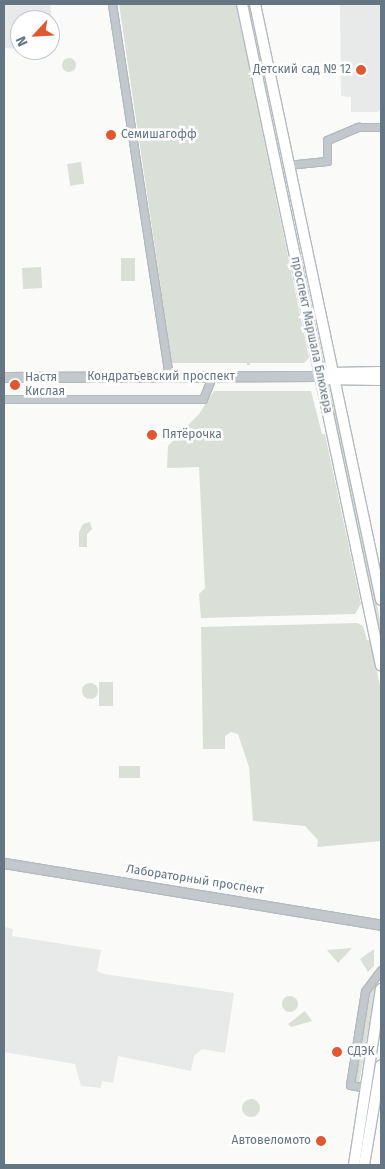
<!DOCTYPE html>
<html>
<head>
<meta charset="utf-8">
<style>
	body { margin:0 }
	#map { position:relative; width:385px; height:1169px; overflow:hidden; background:#fafaf8; font-family:"Fira Sans",sans-serif }
	div>[style] { position:absolute }
	[style*='--x'] { left:calc(var(--x)*1px); top:calc(var(--y)*1px); width:calc(var(--w)*1px); rotate:calc(var(--a)*1deg) }
	.built>* { inset:0; background:#e8e9e9 }
	.green>* { inset:0; background:#dadfd7; transform-origin:0 0 }
	.round { border-radius:50% }
	.roads { filter:drop-shadow(1px 0 #b3babf) drop-shadow(-1px 0 #b3babf) drop-shadow(0 1px #b3babf) drop-shadow(0 -1px #b3babf) }
	.minor>* { height:7px; margin:-3.5px; padding:0 3.5px; transform-origin:3.5px; border-radius:3.5px; background:#c3c8cc }
	.tertiary>* { height:9px; margin:-4.5px; padding:0 4.5px; transform-origin:4.5px; border-radius:4.5px; background:#c3c8cc }
	.secondary>* { height:10px; margin:-5px; padding:0 5px; transform-origin:5px; border-radius:5px; background:#fff }
	.primary>* { height:10px; margin:-5px; padding:0 5px; transform-origin:5px; border-radius:5px; background:#fff }
	.dots>* { width:14px; height:14px; translate:-50% -50%; box-sizing:border-box; border:2px solid #fff; border-radius:50% }
	span { translate:-50% -50%; white-space:nowrap; text-align:center; line-height:1.15; -webkit-text-stroke:5px #fff; paint-order:stroke }
	.poi-label { font-size:12px; color:#657683 }
	.right { translate:-100% -50%; text-align:right }
	.left { translate:0 -50%; text-align:left }
	.street-label { font-size:12px; color:#657683 }
	.frame { position:absolute; inset:0; border:5px solid #657683; pointer-events:none }
	.north { position:absolute; left:10px; top:10px; width:50px; height:50px; box-sizing:border-box; background:#fff; border:1px solid #c1c8cd; border-radius:50%; rotate:245deg; font-size:14px; font-weight:700; line-height:20px; text-align:center; color:#657683 }
	.north::after { content:''; display:block; margin:auto; width:18px; height:22px; background:#e4572e; clip-path:polygon(50% 0,100% 100%,50% 72%,0 100%) }
</style>
</head>
<body>
<div id="map">
	<div class="built">
		<div style="clip-path:polygon(4px 4px,50px 4px,56px 51px,33px 50px,50px 50px,50px 20px,20px 20px,20px 49px,4px 48px)"></div>
		<div style="clip-path:polygon(340px 4px,381px 4px,381px 108px,378px 112px,351px 112px,351px 97px,341px 96px)"></div>
		<div style="clip-path:polygon(4px 927px,13px 929px,12px 936px,101px 950px,97px 971px,104px 974px,234px 993px,225px 1053px,202px 1049px,194px 1056px,191px 1071px,118px 1056px,113px 1083px,102px 1081px,101px 1088px,81px 1086px,75px 1064px,4px 1052px)"></div>
	</div>
	<div class="green">
		<div style="clip-path:polygon(119px 4px,236px 4px,309px 358px,304px 363px,172px 363px)"></div>
		<div style="left:247px;top:4px;width:3px;height:361px"></div>
		<div class="round" style="left:62px;top:58px;width:14px;height:14px"></div>
		<div style="left:81px;top:162px;width:22px;height:14px;rotate:82deg"></div>
		<div style="left:121px;top:258px;width:14px;height:23px"></div>
		<div style="left:41px;top:267px;width:21px;height:19px;rotate:87deg"></div>
		<div style="clip-path:polygon(328px 389px,332px 389px,333px 394px,381px 624px,381px 641px)"></div>
		<div style="clip-path:polygon(214px 391px,311px 391px,322px 434px,325px 434px,361px 604px,355px 614px,201px 618px,199px 594px,205px 588px,199px 467px,167px 468px,168px 446px,199px 414px)"></div>
		<div style="clip-path:polygon(90px 522px,92px 529px,87px 534px,87px 547px,79px 547px,79px 532px,83px 524px)"></div>
		<div style="clip-path:polygon(357px 623px,363px 626px,367px 640px,370px 641px,381px 690px,381px 841px,317px 847px,318px 840px,305px 826px,253px 821px,249px 767px,238px 734px,231px 732px,225px 736px,225px 749px,203px 749px,201px 627px)"></div>
		<div style="left:99px;top:682px;width:14px;height:24px"></div>
		<div class="round" style="left:82px;top:683px;width:16px;height:16px"></div>
		<div style="left:119px;top:766px;width:21px;height:12px"></div>
		<div style="clip-path:polygon(352px 948px,338px 963px,327px 950px)"></div>
		<div style="clip-path:polygon(374px 949px,374px 966px,368px 972px,360px 959px)"></div>
		<div style="clip-path:polygon(375px 985px,376px 986px,359px 1084px,353px 1080px,369px 991px)"></div>
		<div class="round" style="left:282px;top:996px;width:16px;height:16px"></div>
		<div style="clip-path:polygon(305px 1011px,312px 1021px,291px 1027px,288px 1024px)"></div>
		<div class="round" style="left:242px;top:1099px;width:18px;height:18px"></div>
	</div>
	<div class="roads">
		<div class="minor">
			<div style="--x:112;--y:4;--w:377;--a:81.3"></div>
			<div style="--x:287;--y:165;--w:40;--a:-5.7"></div>
			<div style="--x:327;--y:161;--w:21;--a:-90"></div>
			<div style="--x:327;--y:140;--w:34;--a:-23"></div>
			<div style="--x:358;--y:127;--w:23;--a:0"></div>
			<div style="--x:4;--y:399;--w:199;--a:0"></div>
			<div style="--x:203;--y:399;--w:24;--a:-68"></div>
			<div style="--x:367;--y:1088;--w:17;--a:-170"></div>
			<div style="--x:350;--y:1085;--w:95;--a:-80.9"></div>
			<div style="--x:365;--y:991;--w:26;--a:-53"></div>
		</div>
		<div class="tertiary">
			<div style="--x:4;--y:377;--w:315;--a:-0.2"></div>
			<div style="--x:4;--y:863;--w:382;--a:9.3"></div>
		</div>
		<div class="secondary">
			<div style="--x:319;--y:376;--w:13;--a:-13"></div>
			<div style="--x:332;--y:373;--w:49;--a:-1.2"></div>
			<div style="--x:327;--y:379;--w:54;--a:1.1"></div>
		</div>
		<div class="primary">
			<div style="--x:242;--y:4;--w:676;--a:78.14"></div>
			<div style="--x:255;--y:4;--w:609;--a:78.06"></div>
			<div style="--x:354;--y:1165;--w:178;--a:-81.3"></div>
			<div style="--x:364;--y:1165;--w:101;--a:-80.4"></div>
		</div>
	</div>
	<div class="dots">
		<div style="left:361px;top:70px;background:#e4572e"></div>
		<div style="left:111px;top:135px;background:#e4572e"></div>
		<div style="left:15px;top:385px;background:#e4572e"></div>
		<div style="left:152px;top:435px;background:#e4572e"></div>
		<div style="left:337px;top:1052px;background:#e4572e"></div>
		<div style="left:321px;top:1141px;background:#e4572e"></div>
	</div>
	<div class="poi-label">
		<span class="right" style="left:351px;top:70px">Детский сад № 12</span>
		<span class="left" style="left:121px;top:135px">Семишагофф</span>
		<span class="left" style="left:25px;top:385px">Настя<br>Кислая</span>
		<span class="left" style="left:162px;top:435px">Пятёрочка</span>
		<span class="left" style="left:347px;top:1052px">СДЭК</span>
		<span class="right" style="left:311px;top:1141px">Автовеломото</span>
	</div>
	<div class="street-label">
		<span style="left:311px;top:335px;rotate:78deg">проспект Маршала Блюхера</span>
		<span style="left:161px;top:377px">Кондратьевский проспект</span>
		<span style="left:195px;top:880px;rotate:9deg">Лабораторный проспект</span>
	</div>
	<div class="frame"></div>
	<div class="north">N</div>
</div>
</body>
</html>
